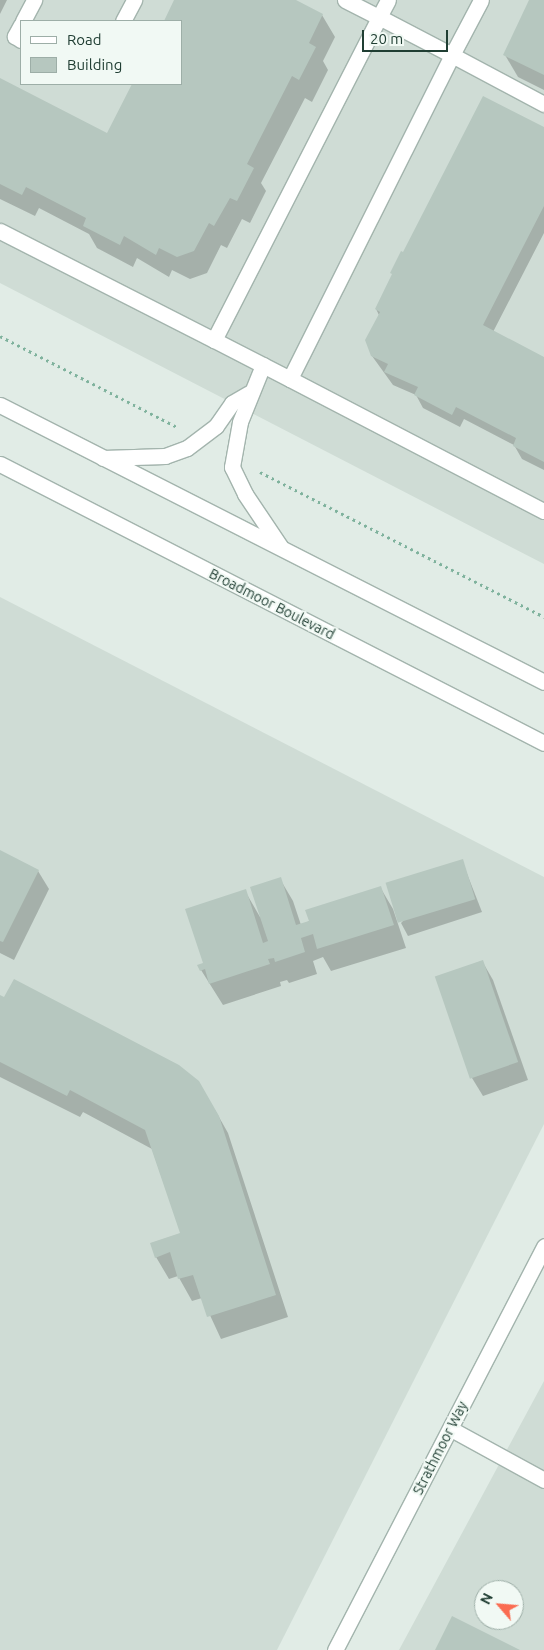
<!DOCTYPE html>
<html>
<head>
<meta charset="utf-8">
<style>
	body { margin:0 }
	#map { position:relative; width:544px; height:1650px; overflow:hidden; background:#e1ece6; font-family:Ubuntu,sans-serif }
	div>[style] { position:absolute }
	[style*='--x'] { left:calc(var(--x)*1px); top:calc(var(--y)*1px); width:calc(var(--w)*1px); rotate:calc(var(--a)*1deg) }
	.built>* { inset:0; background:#cfdcd5 }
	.shadow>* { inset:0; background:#0003 }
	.building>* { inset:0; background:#b6c7bf; transform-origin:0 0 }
	.path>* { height:3px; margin-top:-1.5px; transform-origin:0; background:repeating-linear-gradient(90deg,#7fb29d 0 2.5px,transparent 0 6.5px) }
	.roads { filter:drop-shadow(1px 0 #a3b4ad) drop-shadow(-1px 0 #a3b4ad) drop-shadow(0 1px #a3b4ad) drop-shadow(0 -1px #a3b4ad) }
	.service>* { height:15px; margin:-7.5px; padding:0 7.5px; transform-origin:7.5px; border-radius:7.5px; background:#fff }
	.minor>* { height:15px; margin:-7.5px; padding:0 7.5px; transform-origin:7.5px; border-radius:7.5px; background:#fff }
	.secondary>* { height:15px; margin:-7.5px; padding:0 7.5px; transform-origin:7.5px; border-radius:7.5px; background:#fff }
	span { translate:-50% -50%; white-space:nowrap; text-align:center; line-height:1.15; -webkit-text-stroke:4px #f1f9f4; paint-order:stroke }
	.street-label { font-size:14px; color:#203e33 }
	.legend { position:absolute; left:20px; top:20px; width:162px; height:65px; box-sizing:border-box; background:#f1f9f4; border:1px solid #9daea7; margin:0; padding:6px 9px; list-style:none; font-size:15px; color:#203e33 }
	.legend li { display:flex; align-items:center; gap:10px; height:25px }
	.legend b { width:25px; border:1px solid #9daea7 }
	.north { position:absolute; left:474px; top:1580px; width:50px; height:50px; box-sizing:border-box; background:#f1f9f4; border:1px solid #9daea7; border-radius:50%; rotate:297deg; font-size:14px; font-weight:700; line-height:20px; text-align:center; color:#203e33 }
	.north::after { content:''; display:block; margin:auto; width:18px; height:22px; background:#fa6c51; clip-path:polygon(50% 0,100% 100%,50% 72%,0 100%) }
	.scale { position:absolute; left:362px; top:30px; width:86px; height:22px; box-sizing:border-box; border:2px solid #203e33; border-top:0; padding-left:6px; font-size:15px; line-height:18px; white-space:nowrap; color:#203e33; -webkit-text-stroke:4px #f1f9f4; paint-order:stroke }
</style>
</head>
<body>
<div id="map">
	<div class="built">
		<div style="clip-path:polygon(evenodd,0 0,544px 0,544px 564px,0 283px,0 0,21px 21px,181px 21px,181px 84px,21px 84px,21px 21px)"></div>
		<div style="clip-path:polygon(0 597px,544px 877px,544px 1124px,277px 1650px,0 1650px)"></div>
		<div style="clip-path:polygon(evenodd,544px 1381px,544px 1650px,399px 1650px,544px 1381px,484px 1590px,514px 1590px,514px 1620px,484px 1620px,484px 1590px)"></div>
	</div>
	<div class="shadow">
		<div style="clip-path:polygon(0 0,7px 0,0 14px)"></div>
		<div style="clip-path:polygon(176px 0,293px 0,322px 15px,335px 37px,323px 61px,328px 70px,312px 102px,305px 98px,261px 183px,266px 191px,250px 223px,242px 219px,227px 248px,221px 245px,207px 273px,190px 279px,172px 270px,169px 277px,137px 258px,133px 267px,97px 248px,89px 234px,39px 208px,35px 216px,0 199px,0 80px,107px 135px,133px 84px,181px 84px,181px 21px,165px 21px)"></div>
		<div style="clip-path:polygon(533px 0,544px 0,544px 90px,518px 77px,505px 55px)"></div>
		<div style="clip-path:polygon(544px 128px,544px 233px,493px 332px,544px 358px,544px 470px,522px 459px,514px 445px,464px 419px,460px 427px,423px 408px,416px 395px,393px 385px,372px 356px,379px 315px,376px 309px,404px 254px)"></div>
		<div style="clip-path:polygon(0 852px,38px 871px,49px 889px,14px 960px,0 953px)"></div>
		<div style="clip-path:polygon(462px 861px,482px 912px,408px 936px,401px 923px)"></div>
		<div style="clip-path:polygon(280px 879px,293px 901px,301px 925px,380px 887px,393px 909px,406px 948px,331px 971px,323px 957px,313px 961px,317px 974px,289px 983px,287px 980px,280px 982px,281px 986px,223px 1005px,201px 970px,245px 891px,260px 917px)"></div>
		<div style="clip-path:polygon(482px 961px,493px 980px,528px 1080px,483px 1096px,472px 1078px,437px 977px)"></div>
		<div style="clip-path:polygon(0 996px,215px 1110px,228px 1133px,288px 1317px,221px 1339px,202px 1298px,192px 1301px,178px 1276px,169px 1279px,156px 1257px,181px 1233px,152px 1149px,83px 1112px,80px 1117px,0 1077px)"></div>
	</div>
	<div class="building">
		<div style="clip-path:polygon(174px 0,296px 0,323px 14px,309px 43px,316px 47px,299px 80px,292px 76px,247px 164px,254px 168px,237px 201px,230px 198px,214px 226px,209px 223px,194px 251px,177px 257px,159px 248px,156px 255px,124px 236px,120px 245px,83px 226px,86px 218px,26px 187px,22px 195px,0 184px,0 78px,107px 133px,132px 84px,181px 84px,181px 21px,164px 21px)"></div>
		<div style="clip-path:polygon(529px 0,544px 0,544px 75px,503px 55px)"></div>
		<div style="clip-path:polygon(483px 96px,544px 127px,544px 206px,483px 325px,544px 357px,544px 462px,513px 446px,516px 438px,456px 407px,452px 415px,414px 395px,418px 387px,384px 372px,388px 364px,371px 356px,365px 340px,380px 312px,375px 309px,392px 274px,390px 273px,401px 251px,403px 252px)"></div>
		<div style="clip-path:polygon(0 850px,39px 870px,3px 942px,0 941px)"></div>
		<div style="left:463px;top:859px;width:42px;height:81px;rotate:73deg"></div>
		<div style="clip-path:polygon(281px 877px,296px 925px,309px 921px,305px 910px,381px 886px,394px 925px,317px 949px,313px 934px,301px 938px,305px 952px,275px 962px,274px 958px,268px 959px,270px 964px,209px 984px,205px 969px,200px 971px,197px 965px,203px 963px,185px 909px,246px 889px,263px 943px,268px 941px,250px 887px)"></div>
		<div style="left:483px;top:960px;width:108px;height:51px;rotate:71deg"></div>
		<div style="clip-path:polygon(14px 979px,179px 1065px,199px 1081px,219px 1116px,276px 1295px,207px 1317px,193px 1275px,178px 1279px,170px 1252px,155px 1258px,150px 1243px,180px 1233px,145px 1130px,70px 1090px,67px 1096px,0 1062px,0 995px,4px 997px)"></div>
		<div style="clip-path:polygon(452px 1616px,520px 1650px,435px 1650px)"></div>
	</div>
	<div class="path">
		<div style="--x:0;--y:336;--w:199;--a:27.2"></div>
		<div style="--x:260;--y:472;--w:319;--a:27"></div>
	</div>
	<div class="roads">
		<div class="service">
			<div style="--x:345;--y:0;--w:38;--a:27"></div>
			<div style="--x:379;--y:17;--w:19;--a:-62"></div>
			<div style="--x:23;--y:21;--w:24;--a:-62"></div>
			<div style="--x:123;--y:21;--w:24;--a:-62"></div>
			<div style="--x:21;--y:25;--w:13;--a:119"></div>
			<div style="--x:15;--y:36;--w:7;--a:34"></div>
			<div style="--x:544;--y:104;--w:104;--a:-152"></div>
			<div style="--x:452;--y:55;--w:362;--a:116.6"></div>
			<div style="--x:290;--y:379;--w:286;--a:27.5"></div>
			<div style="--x:0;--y:231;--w:240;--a:27"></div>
			<div style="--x:263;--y:365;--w:61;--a:112"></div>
			<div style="--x:240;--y:422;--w:46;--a:100.1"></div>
			<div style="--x:232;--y:467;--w:30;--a:64"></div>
			<div style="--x:245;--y:494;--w:63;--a:56.1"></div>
			<div style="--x:290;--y:379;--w:85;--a:-152.8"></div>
			<div style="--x:214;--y:340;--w:363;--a:-62.9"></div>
			<div style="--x:379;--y:17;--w:82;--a:27.5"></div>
			<div style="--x:452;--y:55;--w:62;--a:-62.2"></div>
			<div style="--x:103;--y:458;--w:62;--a:-1.8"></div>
			<div style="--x:165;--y:456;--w:23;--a:-20"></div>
			<div style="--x:187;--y:448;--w:36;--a:-37"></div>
			<div style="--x:216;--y:426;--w:28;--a:-55"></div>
			<div style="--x:232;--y:403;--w:20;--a:-30"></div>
			<div style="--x:451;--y:1429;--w:106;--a:28.7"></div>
		</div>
		<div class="minor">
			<div style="--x:335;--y:1650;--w:455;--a:-62.6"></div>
		</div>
		<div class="secondary">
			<div style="--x:0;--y:405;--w:610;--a:26.98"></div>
			<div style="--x:0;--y:464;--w:611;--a:27.15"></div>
		</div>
	</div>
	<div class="street-label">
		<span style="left:272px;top:604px;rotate:27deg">Broadmoor Boulevard</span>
		<span style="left:440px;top:1448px;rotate:-63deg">Strathmoor Way</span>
	</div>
	<ul class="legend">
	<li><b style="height:6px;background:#fff"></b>Road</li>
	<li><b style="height:14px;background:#b6c7bf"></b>Building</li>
	</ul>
	<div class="north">N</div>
	<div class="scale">20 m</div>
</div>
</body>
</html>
